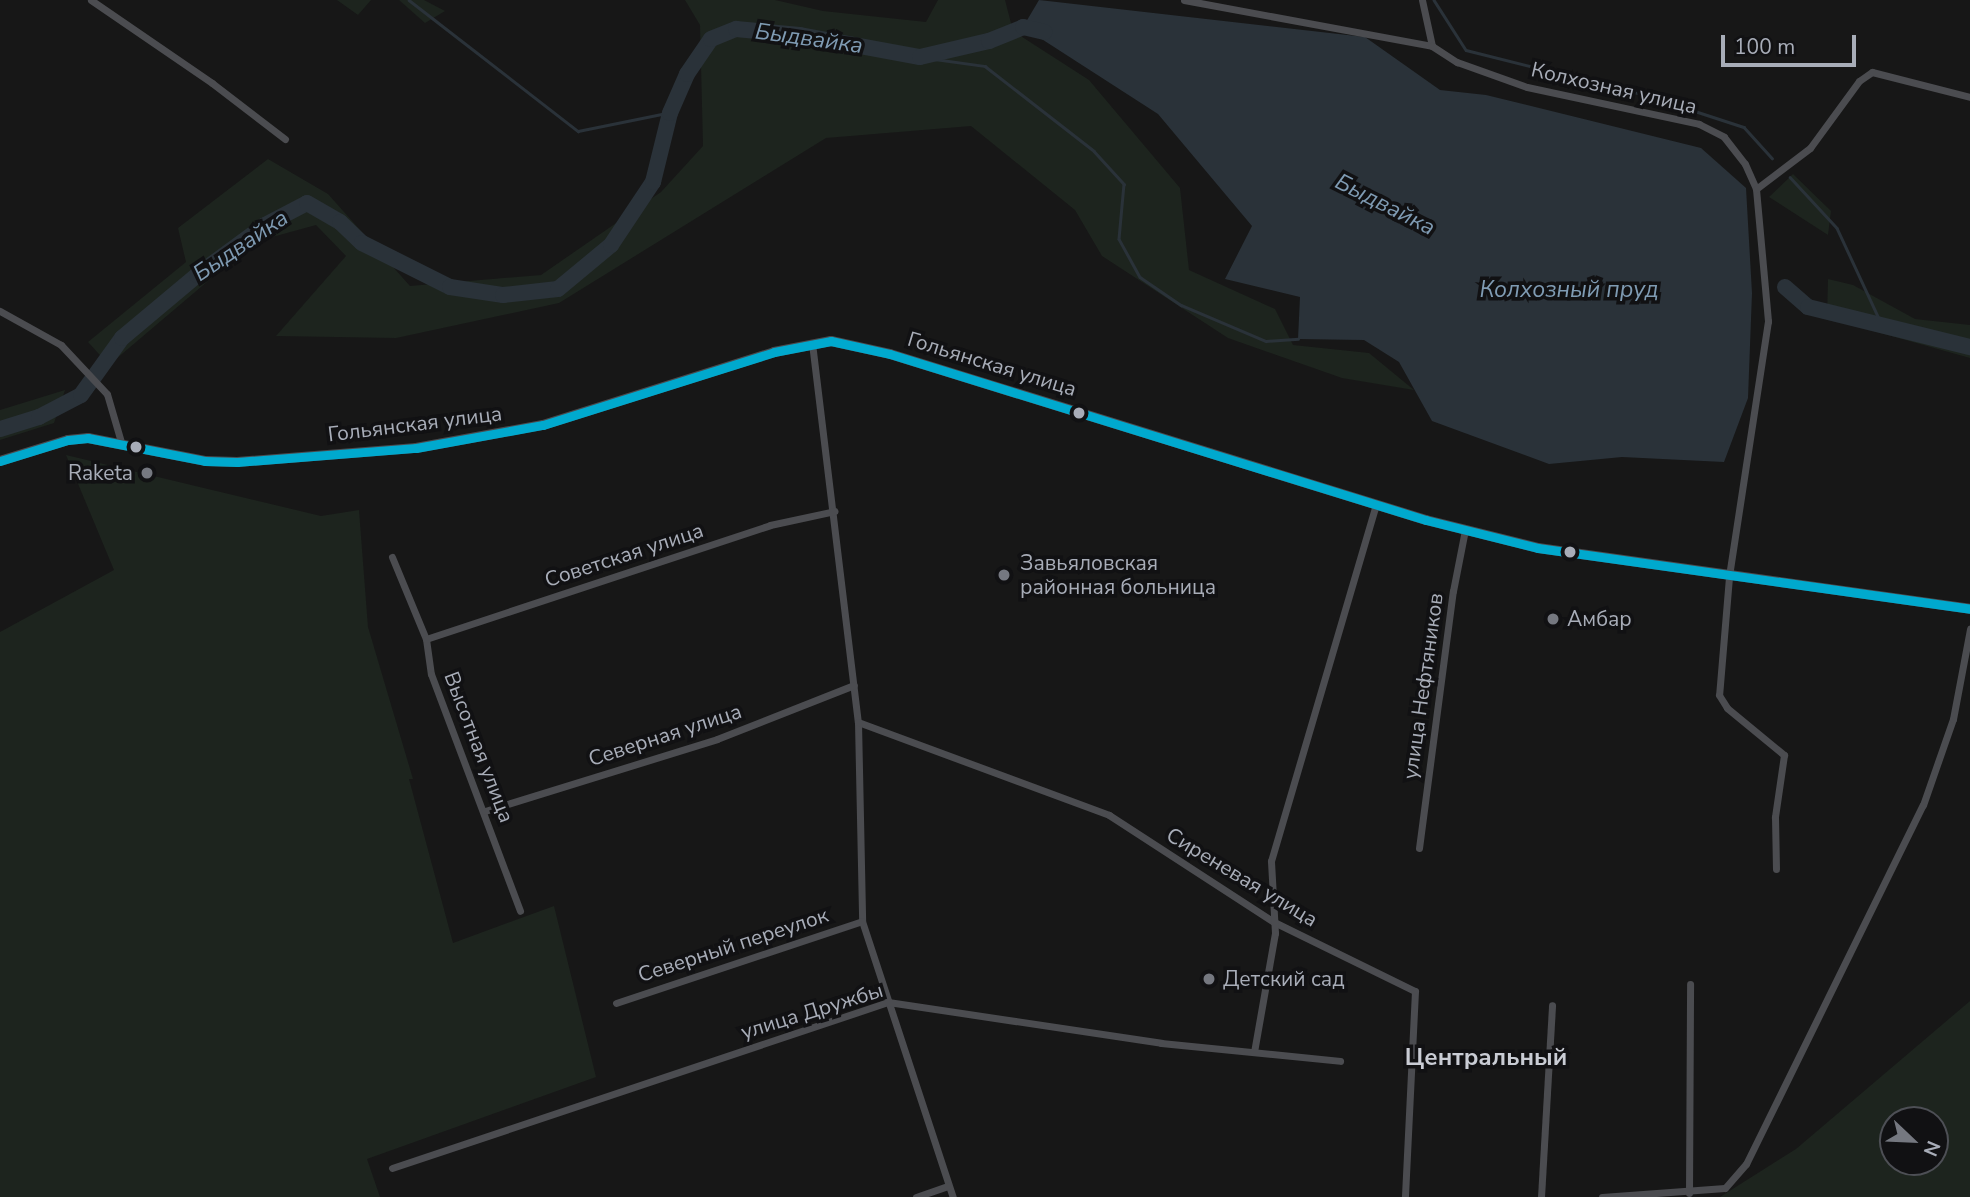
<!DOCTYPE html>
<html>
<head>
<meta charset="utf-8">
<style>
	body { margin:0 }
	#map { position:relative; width:1970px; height:1197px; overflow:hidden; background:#171717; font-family:"Nunito Sans",sans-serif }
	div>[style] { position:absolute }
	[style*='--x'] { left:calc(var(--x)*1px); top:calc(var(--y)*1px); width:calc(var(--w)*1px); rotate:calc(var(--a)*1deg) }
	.green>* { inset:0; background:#1d241e }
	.water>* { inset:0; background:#2a3239 }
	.stream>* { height:2.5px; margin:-1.25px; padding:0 1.25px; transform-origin:1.25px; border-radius:1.25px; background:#2a3239 }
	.river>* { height:16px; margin:-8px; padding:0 8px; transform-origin:8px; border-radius:8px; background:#2a3239 }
	.street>* { height:7px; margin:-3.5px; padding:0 3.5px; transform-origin:3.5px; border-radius:3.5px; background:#4b4c50 }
	.secondary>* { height:10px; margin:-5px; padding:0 5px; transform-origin:5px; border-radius:5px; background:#4a4a4e }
	.bus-1>* { height:9px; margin:-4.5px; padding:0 4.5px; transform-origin:4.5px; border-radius:4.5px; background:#00a9ce }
	.dots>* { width:19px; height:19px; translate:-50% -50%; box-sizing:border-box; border:4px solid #111113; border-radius:50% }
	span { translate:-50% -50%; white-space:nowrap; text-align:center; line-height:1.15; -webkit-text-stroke:7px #111113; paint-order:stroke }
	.street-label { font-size:21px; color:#a8adb8 }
	.poi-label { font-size:21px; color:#a8adb8 }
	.right { translate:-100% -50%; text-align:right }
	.left { translate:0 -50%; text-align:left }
	.water-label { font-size:23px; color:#7f9bb3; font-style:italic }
	.quarter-label { font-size:24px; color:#c9ccd4; font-weight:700 }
	.north { position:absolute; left:1879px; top:1106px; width:70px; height:70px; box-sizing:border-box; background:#111113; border:2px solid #4d4f55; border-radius:50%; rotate:113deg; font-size:19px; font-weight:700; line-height:28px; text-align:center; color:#a8adb8 }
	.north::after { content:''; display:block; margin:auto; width:24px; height:32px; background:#757880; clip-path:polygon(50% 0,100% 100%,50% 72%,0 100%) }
	.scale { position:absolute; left:1721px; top:35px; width:135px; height:32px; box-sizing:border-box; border:4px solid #a8adb8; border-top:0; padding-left:9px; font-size:21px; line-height:24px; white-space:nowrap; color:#a8adb8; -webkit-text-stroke:5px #111113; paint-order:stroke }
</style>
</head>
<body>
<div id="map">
	<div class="green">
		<div style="clip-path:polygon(337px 0,371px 0,358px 15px)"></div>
		<div style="clip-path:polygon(399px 0,424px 0,445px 11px,425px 23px)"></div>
		<div style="clip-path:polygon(685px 0,775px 0,823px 11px,926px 22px,938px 0,1005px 0,1013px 31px,1089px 80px,1180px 188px,1189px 270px,1275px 309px,1293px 345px,1369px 353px,1414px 390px,1342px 378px,1228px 338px,1102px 256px,1075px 210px,971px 126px,826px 138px,559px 303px,396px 338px,276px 336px,346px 256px,316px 225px,254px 242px,109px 365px,88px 342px,186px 262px,178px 228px,268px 159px,328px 194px,410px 286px,541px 275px,661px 192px,703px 146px,700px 25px)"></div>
		<div style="clip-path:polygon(1793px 174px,1831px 211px,1828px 235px,1769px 197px)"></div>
		<div style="clip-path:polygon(1828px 279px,1853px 285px,1915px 319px,1970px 325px,1970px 358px,1827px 318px)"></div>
		<div style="clip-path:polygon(65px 390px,54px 423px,0 440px,0 410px)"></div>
		<div style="clip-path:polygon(66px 455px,321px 516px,359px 510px,368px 627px,413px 779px,409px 779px,453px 943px,554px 906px,596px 1077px,367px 1159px,380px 1197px,0 1197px,0 632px,114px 570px)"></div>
		<div style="clip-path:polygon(evenodd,1970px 1001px,1970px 1197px,1720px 1197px,1796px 1149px,1970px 1001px,1893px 1120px,1935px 1120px,1935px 1162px,1893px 1162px,1893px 1120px)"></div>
	</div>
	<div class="water">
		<div style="clip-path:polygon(1039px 0,1365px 37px,1440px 90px,1486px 95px,1701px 148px,1746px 188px,1752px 293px,1748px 398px,1724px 462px,1622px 457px,1549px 464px,1432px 421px,1399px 362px,1364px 340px,1298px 339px,1300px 297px,1225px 279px,1252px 226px,1158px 114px,1023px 27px)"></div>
	</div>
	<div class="stream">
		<div style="--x:409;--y:0;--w:214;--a:37.8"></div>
		<div style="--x:578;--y:131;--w:95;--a:-11.5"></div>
		<div style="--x:1434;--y:0;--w:59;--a:57.4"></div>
		<div style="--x:1466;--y:50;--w:189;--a:14.1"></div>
		<div style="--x:1649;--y:96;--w:100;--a:18.1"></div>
		<div style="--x:1744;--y:127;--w:42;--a:47.9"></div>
		<div style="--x:920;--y:57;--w:66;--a:7.9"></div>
		<div style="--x:985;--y:66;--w:138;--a:37.9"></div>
		<div style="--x:1094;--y:151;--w:45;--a:47.7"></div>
		<div style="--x:1124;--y:184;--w:55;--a:95.2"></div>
		<div style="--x:1119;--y:239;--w:43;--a:61.1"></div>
		<div style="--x:1140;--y:277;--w:50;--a:34.3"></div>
		<div style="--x:1181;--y:305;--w:92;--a:23"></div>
		<div style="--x:1266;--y:341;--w:32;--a:-4"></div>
		<div style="--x:1790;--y:177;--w:69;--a:47.3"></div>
		<div style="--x:1837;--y:228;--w:107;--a:65.1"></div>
	</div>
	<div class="river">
		<div style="--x:1785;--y:287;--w:30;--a:41"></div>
		<div style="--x:1808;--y:307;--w:167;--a:13.9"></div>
		<div style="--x:0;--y:429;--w:41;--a:-17.1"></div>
		<div style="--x:39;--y:417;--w:47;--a:-27.6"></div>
		<div style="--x:81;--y:395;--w:70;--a:-54.3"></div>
		<div style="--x:122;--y:338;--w:98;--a:-40"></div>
		<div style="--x:197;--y:275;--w:84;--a:-36.3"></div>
		<div style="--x:265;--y:225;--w:47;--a:-27.6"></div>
		<div style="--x:307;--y:203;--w:38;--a:30"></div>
		<div style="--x:340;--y:222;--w:30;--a:44"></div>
		<div style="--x:362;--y:243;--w:98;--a:26.6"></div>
		<div style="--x:450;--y:287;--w:54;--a:8.6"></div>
		<div style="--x:503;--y:295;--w:55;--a:-6.2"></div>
		<div style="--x:558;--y:289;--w:69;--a:-39.7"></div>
		<div style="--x:611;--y:245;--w:76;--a:-56.3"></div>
		<div style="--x:653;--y:182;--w:71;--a:-76.2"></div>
		<div style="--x:670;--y:113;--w:43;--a:-66.4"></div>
		<div style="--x:687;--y:74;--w:42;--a:-55.6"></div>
		<div style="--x:711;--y:39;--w:27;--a:-22"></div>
		<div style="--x:736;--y:29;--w:64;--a:5.4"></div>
		<div style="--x:800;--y:35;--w:122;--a:10.4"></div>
		<div style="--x:920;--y:57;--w:71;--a:-13.1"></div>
		<div style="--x:989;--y:41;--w:37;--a:-22"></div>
		<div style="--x:1023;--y:27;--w:22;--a:13"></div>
	</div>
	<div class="street">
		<div style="--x:91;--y:0;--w:147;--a:34.4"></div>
		<div style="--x:212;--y:83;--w:92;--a:37.5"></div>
		<div style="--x:1184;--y:0;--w:252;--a:10.5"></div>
		<div style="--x:1422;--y:0;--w:47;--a:77.7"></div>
		<div style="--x:1432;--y:46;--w:30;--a:33"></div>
		<div style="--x:1457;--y:62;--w:74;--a:19.7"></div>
		<div style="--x:1527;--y:87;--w:176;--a:12.1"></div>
		<div style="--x:1699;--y:124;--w:28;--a:27"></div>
		<div style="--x:1724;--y:137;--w:34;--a:52"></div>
		<div style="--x:1745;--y:164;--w:27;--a:66"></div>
		<div style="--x:1756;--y:189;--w:133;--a:84.8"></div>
		<div style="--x:1768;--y:321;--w:259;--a:98.7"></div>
		<div style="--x:1729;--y:577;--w:118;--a:94.8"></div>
		<div style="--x:1719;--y:695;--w:15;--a:58"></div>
		<div style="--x:1727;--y:708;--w:74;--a:39.5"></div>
		<div style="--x:1784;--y:755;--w:63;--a:98.3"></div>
		<div style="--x:1775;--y:817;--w:52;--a:88.9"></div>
		<div style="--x:1756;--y:189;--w:68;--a:-37.2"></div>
		<div style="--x:1810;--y:148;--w:83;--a:-53.8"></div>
		<div style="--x:1859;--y:81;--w:16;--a:-35"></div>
		<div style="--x:1872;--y:72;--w:101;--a:14.3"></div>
		<div style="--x:0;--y:311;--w:70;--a:29.1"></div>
		<div style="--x:61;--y:345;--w:67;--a:46.8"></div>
		<div style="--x:107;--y:394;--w:50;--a:73.7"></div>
		<div style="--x:812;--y:343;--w:382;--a:83.1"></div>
		<div style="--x:858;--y:722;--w:199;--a:88.8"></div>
		<div style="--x:862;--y:921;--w:291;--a:71.8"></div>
		<div style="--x:392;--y:557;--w:89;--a:67.5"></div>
		<div style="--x:426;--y:639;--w:35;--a:82"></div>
		<div style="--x:431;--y:674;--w:253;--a:69.4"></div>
		<div style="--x:426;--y:639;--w:362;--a:-18.3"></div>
		<div style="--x:770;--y:525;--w:66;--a:-12.2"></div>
		<div style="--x:858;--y:722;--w:268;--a:20.3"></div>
		<div style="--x:1109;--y:815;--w:197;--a:33"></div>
		<div style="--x:1274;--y:922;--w:157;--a:26.1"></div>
		<div style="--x:1415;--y:991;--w:206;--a:92.8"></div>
		<div style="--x:485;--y:811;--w:243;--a:-17.2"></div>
		<div style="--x:717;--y:739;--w:147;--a:-21.5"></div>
		<div style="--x:1419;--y:848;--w:259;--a:-82.5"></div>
		<div style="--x:1453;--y:591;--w:62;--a:-78.9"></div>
		<div style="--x:616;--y:1003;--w:259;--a:-18.4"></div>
		<div style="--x:1254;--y:1052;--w:121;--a:-80"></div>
		<div style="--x:1275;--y:933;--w:72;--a:-93.2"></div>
		<div style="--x:1271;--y:861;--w:372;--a:-73.6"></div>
		<div style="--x:392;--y:1168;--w:523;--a:-18.5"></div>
		<div style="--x:888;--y:1002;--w:276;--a:8.5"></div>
		<div style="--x:1161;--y:1043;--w:180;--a:5.7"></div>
		<div style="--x:1689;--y:1193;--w:209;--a:-89.7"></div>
		<div style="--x:916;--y:1197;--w:34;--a:-19"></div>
		<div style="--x:1541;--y:1197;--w:192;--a:-86.7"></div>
		<div style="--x:1602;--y:1197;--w:123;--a:-4.2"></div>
		<div style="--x:1725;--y:1188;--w:32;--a:-49"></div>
		<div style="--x:1746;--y:1164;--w:400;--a:-63.8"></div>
		<div style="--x:1923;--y:805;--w:91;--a:-70.8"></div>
		<div style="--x:1953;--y:719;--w:92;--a:-79.3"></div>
	</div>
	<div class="secondary">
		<div style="--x:0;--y:461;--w:71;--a:-17.2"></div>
		<div style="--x:68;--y:440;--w:20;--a:-6"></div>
		<div style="--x:88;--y:438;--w:119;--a:11.1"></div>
		<div style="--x:205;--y:461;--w:32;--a:2"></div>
		<div style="--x:237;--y:462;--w:180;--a:-4.5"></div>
		<div style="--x:416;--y:448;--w:129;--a:-10.3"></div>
		<div style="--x:543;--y:425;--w:242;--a:-17.5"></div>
		<div style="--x:774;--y:352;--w:58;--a:-10.9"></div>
		<div style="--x:831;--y:341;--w:60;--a:12.4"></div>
		<div style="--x:890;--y:354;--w:561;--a:17.21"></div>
		<div style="--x:1426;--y:520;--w:115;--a:14"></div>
		<div style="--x:1538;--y:548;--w:436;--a:8"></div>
	</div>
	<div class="bus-1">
		<div style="--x:0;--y:461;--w:71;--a:-17.2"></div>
		<div style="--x:68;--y:440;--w:20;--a:-6"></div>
		<div style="--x:88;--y:438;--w:119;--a:11.1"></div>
		<div style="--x:205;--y:461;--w:32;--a:2"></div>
		<div style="--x:237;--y:462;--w:180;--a:-4.5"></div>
		<div style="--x:416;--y:448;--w:129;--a:-10.3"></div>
		<div style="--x:543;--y:425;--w:242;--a:-17.5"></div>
		<div style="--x:774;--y:352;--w:58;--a:-10.9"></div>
		<div style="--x:831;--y:341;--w:60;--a:12.4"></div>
		<div style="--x:890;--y:354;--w:561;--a:17.21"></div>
		<div style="--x:1426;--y:520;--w:115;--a:14"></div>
		<div style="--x:1538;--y:548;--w:436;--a:8"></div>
	</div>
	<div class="dots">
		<div style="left:1079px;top:413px;background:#a8adb8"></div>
		<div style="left:136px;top:447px;background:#a8adb8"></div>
		<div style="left:147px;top:473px;background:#757880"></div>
		<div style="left:1570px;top:552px;background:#a8adb8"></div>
		<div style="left:1004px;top:575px;background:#757880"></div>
		<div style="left:1553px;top:619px;background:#757880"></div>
		<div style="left:1209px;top:979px;background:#757880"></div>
	</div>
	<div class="street-label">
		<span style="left:1614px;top:88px;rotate:13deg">Колхозная улица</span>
		<span style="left:992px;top:364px;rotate:17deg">Гольянская улица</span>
		<span style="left:415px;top:424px;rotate:-7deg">Гольянская улица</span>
		<span style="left:624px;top:555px;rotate:-18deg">Советская улица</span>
		<span style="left:1423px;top:686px;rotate:-82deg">улица Нефтяников</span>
		<span style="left:665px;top:735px;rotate:-18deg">Северная улица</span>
		<span style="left:479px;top:747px;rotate:69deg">Высотная улица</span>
		<span style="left:1242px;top:877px;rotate:31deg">Сиреневая улица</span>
		<span style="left:733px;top:945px;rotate:-18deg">Северный переулок</span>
		<span style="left:812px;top:1011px;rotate:-17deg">улица Дружбы</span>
	</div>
	<div class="poi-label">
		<span class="right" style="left:133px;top:473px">Raketa</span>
		<span class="left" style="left:1020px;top:575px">Завьяловская<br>районная больница</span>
		<span class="left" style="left:1567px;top:619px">Амбар</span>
		<span class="left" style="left:1223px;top:979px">Детский сад</span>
	</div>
	<div class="water-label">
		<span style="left:809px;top:39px;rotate:8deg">Быдвайка</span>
		<span style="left:1385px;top:205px;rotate:27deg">Быдвайка</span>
		<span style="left:241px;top:246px;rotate:-34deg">Быдвайка</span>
		<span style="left:1569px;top:290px">Колхозный пруд</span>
	</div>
	<div class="quarter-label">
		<span style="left:1486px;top:1058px">Центральный</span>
	</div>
	<div class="north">N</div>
	<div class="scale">100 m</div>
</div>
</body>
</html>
